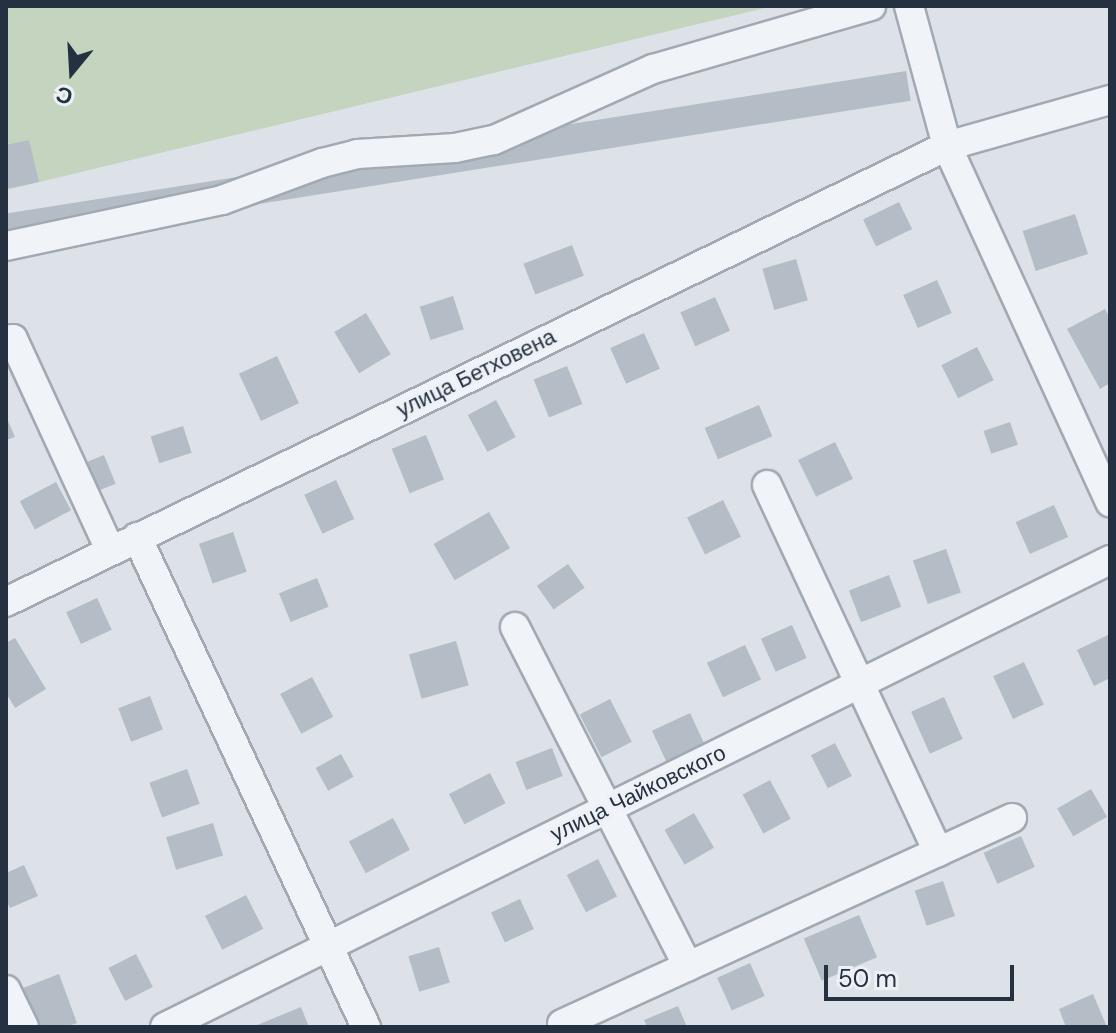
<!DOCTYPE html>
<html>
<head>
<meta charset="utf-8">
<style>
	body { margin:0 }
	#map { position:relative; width:1116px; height:1033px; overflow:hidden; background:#dde2e9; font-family:"DM Sans",sans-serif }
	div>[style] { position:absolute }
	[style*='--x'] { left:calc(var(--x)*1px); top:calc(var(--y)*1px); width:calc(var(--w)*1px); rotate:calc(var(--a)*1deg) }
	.green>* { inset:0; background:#c4d4be }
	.building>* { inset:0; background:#b4bcc6; transform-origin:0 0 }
	.roads { filter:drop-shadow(2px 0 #a2a9b3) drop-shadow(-2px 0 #a2a9b3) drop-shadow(0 2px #a2a9b3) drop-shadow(0 -2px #a2a9b3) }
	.minor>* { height:28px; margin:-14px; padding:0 14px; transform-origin:14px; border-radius:14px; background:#f0f3f7 }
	span { translate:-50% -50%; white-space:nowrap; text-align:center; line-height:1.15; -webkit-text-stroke:6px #edf1f6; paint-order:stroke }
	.street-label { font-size:22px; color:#253041 }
	.frame { position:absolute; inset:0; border:8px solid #253041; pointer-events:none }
	.north { position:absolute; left:32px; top:32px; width:80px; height:80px; -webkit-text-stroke:6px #edf1f6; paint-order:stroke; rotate:198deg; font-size:22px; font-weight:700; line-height:32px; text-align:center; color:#253041 }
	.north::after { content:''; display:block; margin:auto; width:28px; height:36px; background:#253041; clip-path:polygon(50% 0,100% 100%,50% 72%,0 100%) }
	.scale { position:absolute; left:824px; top:965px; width:190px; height:36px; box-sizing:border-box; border:4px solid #253041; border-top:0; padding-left:10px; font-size:24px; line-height:28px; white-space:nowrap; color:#253041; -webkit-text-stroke:6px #edf1f6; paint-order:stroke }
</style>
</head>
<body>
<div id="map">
	<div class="green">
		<div style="clip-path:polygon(6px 6px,773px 6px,6px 190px)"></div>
	</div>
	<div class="building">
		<div style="left:906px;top:71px;width:30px;height:925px;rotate:81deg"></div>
		<div style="clip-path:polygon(29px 140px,39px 182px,6px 189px,6px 145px)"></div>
		<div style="left:899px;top:202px;width:30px;height:40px;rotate:64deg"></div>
		<div style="left:1075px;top:214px;width:42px;height:55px;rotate:72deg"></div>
		<div style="left:572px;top:245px;width:33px;height:52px;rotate:69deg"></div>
		<div style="left:796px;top:259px;width:43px;height:35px;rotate:74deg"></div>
		<div style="left:937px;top:280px;width:36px;height:37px;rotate:66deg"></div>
		<div style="left:453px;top:296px;width:35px;height:35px;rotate:72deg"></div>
		<div style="left:715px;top:297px;width:37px;height:38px;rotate:66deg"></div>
		<div style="clip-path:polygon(1105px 309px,1110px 318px,1110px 383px,1100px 389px,1067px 329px)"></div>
		<div style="left:366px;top:313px;width:48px;height:37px;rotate:59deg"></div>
		<div style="left:644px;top:333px;width:39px;height:37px;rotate:66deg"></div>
		<div style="left:977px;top:347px;width:37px;height:40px;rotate:63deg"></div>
		<div style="left:277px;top:356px;width:52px;height:42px;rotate:65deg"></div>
		<div style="left:567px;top:366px;width:41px;height:36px;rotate:68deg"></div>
		<div style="left:496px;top:400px;width:42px;height:32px;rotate:62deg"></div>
		<div style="left:759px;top:405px;width:34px;height:59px;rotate:67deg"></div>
		<div style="clip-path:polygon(6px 416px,15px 437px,6px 440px)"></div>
		<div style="left:1010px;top:422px;width:24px;height:28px;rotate:71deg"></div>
		<div style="left:183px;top:426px;width:28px;height:34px;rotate:72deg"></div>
		<div style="left:426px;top:435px;width:48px;height:37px;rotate:68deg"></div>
		<div style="left:835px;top:442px;width:41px;height:41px;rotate:64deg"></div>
		<div style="left:104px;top:455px;width:31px;height:26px;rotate:68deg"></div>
		<div style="left:336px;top:480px;width:43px;height:35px;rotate:65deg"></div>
		<div style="left:56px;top:482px;width:32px;height:41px;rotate:62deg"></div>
		<div style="left:723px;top:500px;width:41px;height:40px;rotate:64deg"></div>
		<div style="left:1054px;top:505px;width:35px;height:42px;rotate:66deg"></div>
		<div style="left:489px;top:512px;width:42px;height:64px;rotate:60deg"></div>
		<div style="left:233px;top:532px;width:42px;height:36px;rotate:71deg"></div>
		<div style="left:946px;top:549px;width:46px;height:35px;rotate:71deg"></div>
		<div style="left:568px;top:564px;width:29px;height:38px;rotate:55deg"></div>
		<div style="left:889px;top:575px;width:34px;height:43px;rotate:69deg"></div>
		<div style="left:317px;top:578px;width:31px;height:41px;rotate:68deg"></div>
		<div style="left:97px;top:598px;width:35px;height:34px;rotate:65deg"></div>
		<div style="left:792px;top:625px;width:36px;height:34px;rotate:66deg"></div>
		<div style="clip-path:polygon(1110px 634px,1110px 678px,1094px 686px,1077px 650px)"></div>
		<div style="clip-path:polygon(15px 638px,46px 689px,15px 708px,6px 693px,6px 643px)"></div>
		<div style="left:456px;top:641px;width:46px;height:49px;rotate:74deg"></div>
		<div style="left:745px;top:645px;width:38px;height:42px;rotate:65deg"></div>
		<div style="left:1024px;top:662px;width:47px;height:34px;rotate:65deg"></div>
		<div style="left:312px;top:677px;width:45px;height:36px;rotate:62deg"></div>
		<div style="left:150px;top:696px;width:36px;height:34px;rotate:69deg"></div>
		<div style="left:944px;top:697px;width:46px;height:36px;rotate:66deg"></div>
		<div style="left:610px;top:699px;width:48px;height:34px;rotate:63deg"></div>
		<div style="left:690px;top:713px;width:35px;height:42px;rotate:65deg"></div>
		<div style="left:835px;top:743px;width:37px;height:27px;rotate:63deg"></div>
		<div style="left:552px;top:748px;width:30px;height:39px;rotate:69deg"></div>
		<div style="left:341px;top:754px;width:26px;height:29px;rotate:61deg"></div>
		<div style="left:187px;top:769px;width:37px;height:40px;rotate:70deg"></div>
		<div style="left:490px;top:773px;width:34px;height:46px;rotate:63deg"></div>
		<div style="left:770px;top:780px;width:44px;height:31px;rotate:62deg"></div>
		<div style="left:1091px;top:789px;width:32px;height:39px;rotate:60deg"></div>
		<div style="left:694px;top:813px;width:40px;height:34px;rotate:60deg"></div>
		<div style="left:393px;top:818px;width:36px;height:50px;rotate:62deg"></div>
		<div style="left:213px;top:823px;width:34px;height:49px;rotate:73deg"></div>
		<div style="left:1021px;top:836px;width:34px;height:41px;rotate:66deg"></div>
		<div style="left:598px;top:859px;width:42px;height:35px;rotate:63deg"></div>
		<div style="clip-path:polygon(24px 865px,38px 896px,10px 908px,6px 900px,6px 873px)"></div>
		<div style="left:943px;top:881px;width:37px;height:30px;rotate:71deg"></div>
		<div style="left:246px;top:895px;width:38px;height:46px;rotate:63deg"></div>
		<div style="left:520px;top:899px;width:33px;height:32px;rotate:65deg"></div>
		<div style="left:859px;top:915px;width:46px;height:60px;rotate:67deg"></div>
		<div style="left:439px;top:947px;width:37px;height:32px;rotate:73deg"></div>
		<div style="left:136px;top:954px;width:37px;height:31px;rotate:63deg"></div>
		<div style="left:750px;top:963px;width:36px;height:36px;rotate:66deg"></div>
		<div style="clip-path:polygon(59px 974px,77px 1023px,65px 1027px,38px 1027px,23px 988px)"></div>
		<div style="clip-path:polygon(1093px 994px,1107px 1027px,1066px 1027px,1059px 1009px)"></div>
		<div style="clip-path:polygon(678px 1006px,687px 1027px,647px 1027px,644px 1020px)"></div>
		<div style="clip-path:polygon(301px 1007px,309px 1027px,252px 1027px)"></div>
	</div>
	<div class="roads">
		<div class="minor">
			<div style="--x:909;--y:6;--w:145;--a:74.8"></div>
			<div style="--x:947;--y:146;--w:392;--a:65.4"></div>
			<div style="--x:6;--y:246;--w:221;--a:-12"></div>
			<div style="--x:222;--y:200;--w:107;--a:-20.3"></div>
			<div style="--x:322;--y:163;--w:36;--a:-14"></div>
			<div style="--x:357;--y:154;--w:98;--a:-3.5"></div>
			<div style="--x:455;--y:148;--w:40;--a:-12"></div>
			<div style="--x:494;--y:140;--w:174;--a:-24.1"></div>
			<div style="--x:653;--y:69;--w:227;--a:-16.1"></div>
			<div style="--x:6;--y:341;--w:7;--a:-16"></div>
			<div style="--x:13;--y:339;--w:232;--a:65.3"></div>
			<div style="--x:767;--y:485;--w:405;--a:65"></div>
			<div style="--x:137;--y:537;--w:541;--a:64.95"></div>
			<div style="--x:6;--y:602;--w:1046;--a:-25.85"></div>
			<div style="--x:947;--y:146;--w:169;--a:-15.8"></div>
			<div style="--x:515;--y:627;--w:381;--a:63"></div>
			<div style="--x:6;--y:990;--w:41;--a:64.1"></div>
			<div style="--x:562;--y:1024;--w:495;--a:-24.6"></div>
			<div style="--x:165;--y:1027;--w:1054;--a:-26.3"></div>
		</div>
	</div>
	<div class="street-label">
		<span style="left:476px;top:373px;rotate:-26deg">улица Бетховена</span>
		<span style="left:638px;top:793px;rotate:-26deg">улица Чайковского</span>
	</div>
	<div class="frame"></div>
	<div class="north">С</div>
	<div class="scale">50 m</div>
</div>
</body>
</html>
